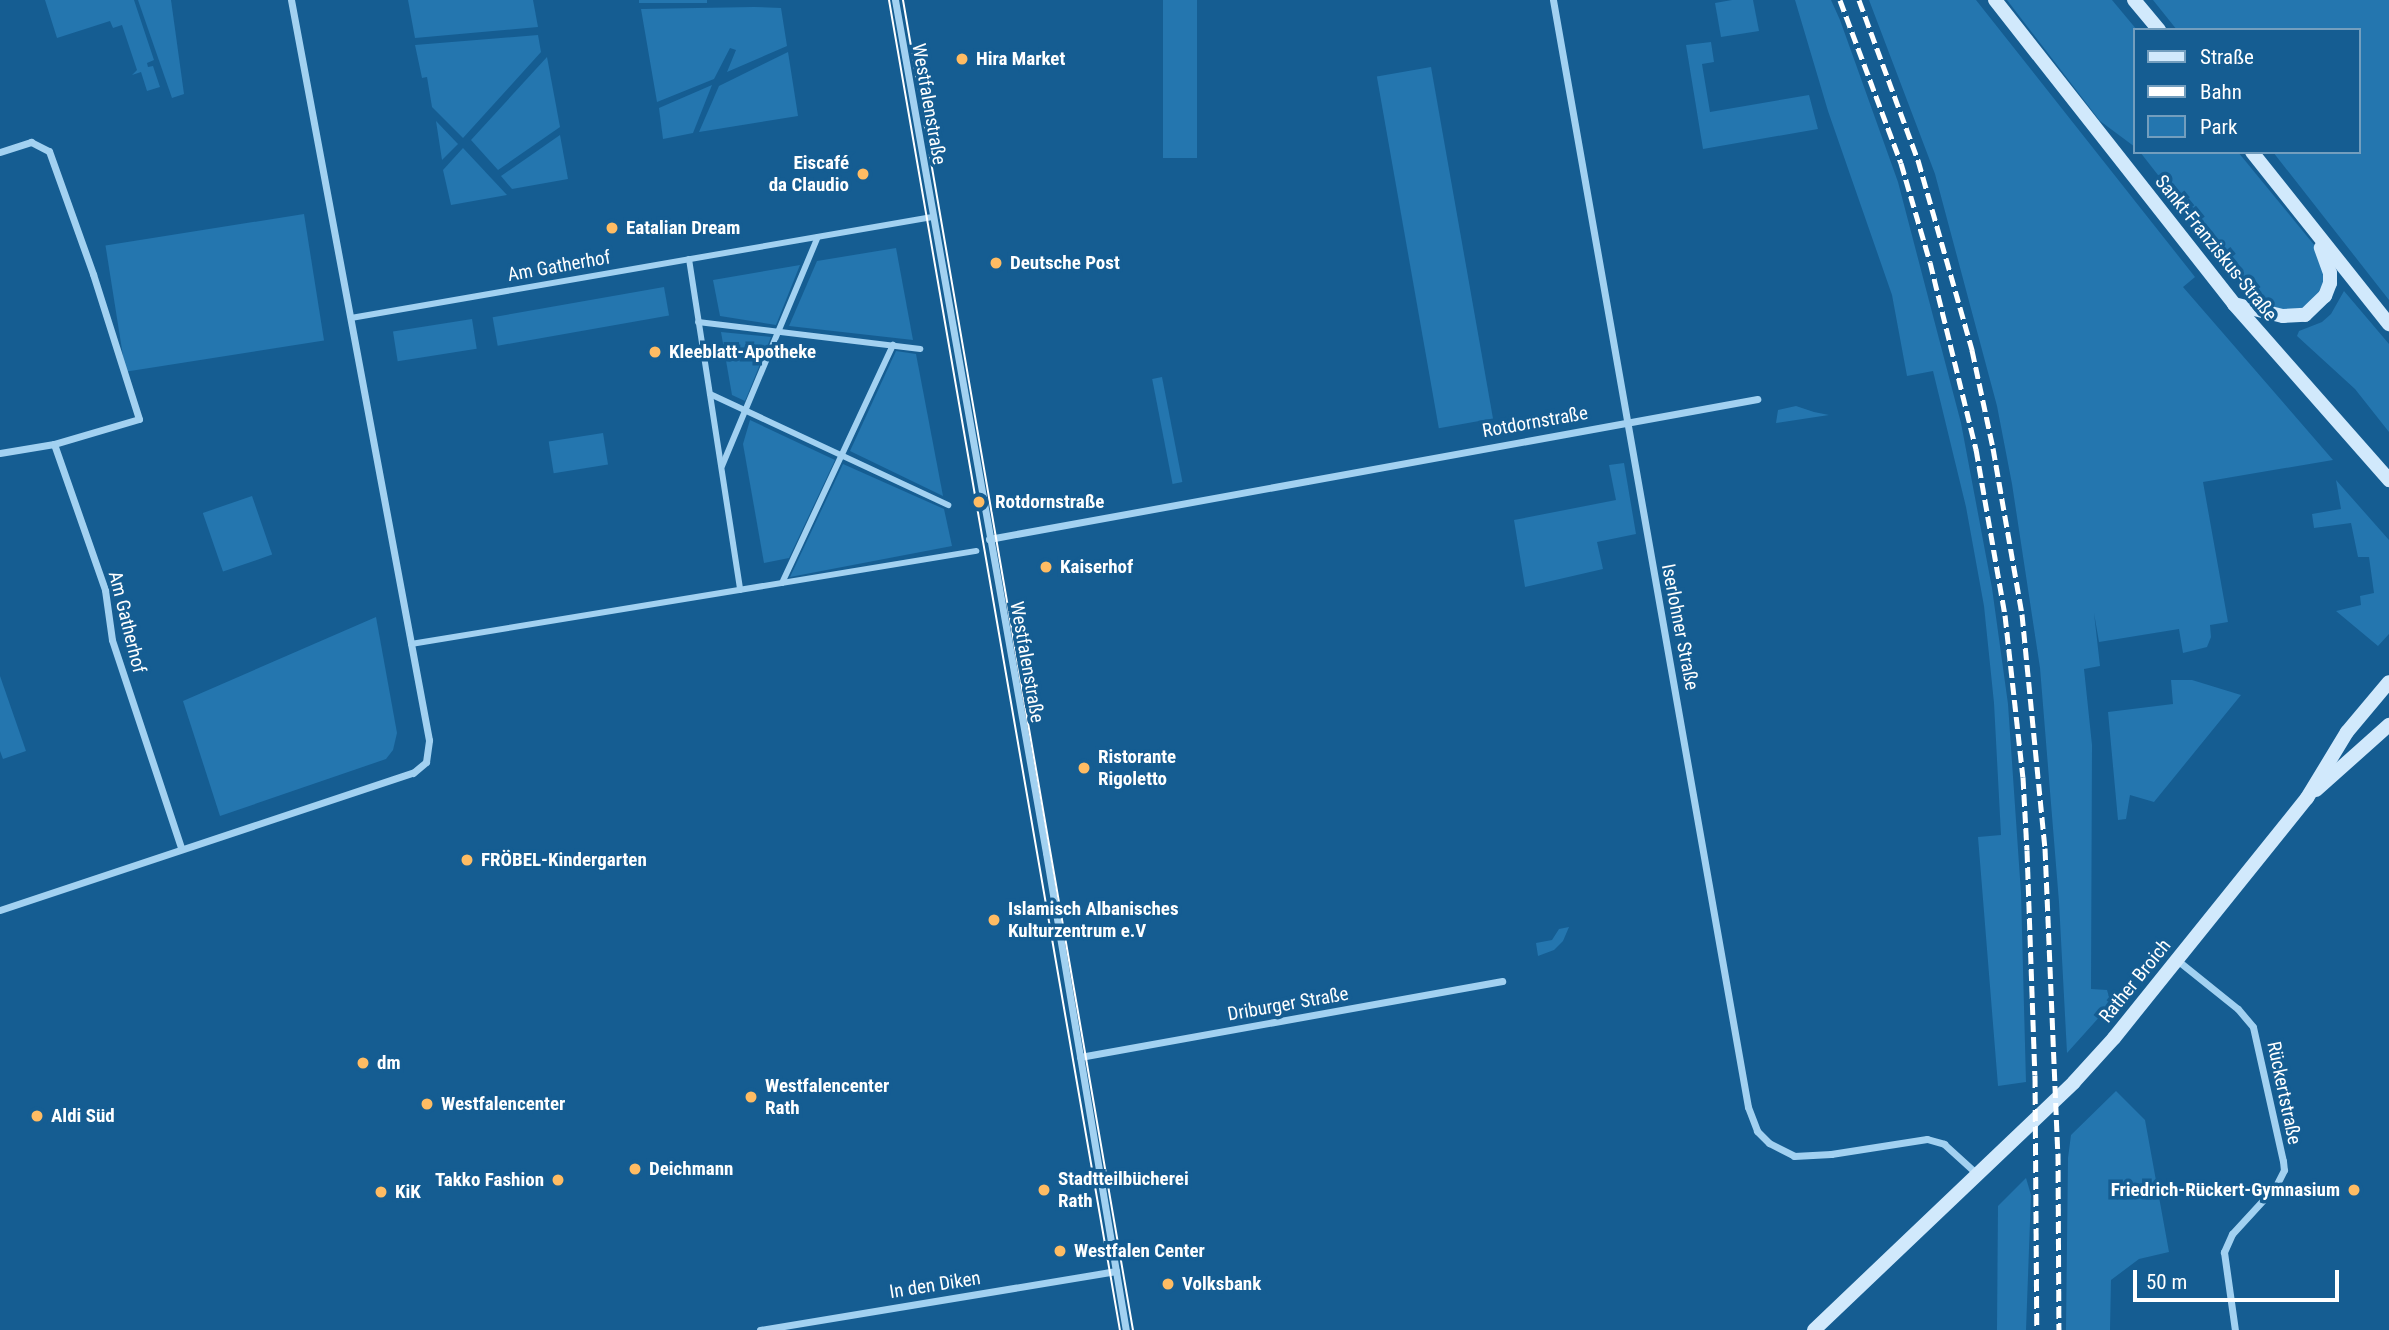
<!DOCTYPE html>
<html>
<head>
<meta charset="utf-8">
<style>
	body { margin:0 }
	#map { position:relative; width:2389px; height:1330px; overflow:hidden; background:#155d92; font-family:"Roboto Condensed",sans-serif }
	div>[style] { position:absolute }
	[style*='--x'] { left:calc(var(--x)*1px); top:calc(var(--y)*1px); width:calc(var(--w)*1px); rotate:calc(var(--a)*1deg) }
	.green>* { inset:0; background:#2476af; transform-origin:0 0 }
	.pedestrian>* { height:6px; margin:-3px; padding:0 3px; transform-origin:3px; border-radius:3px; background:#a2d1f1 }
	.minor>* { height:7px; margin:-3.5px; padding:0 3.5px; transform-origin:3.5px; border-radius:3.5px; background:#a2d1f1 }
	.secondary>* { height:14px; margin:-7px; padding:0 7px; transform-origin:7px; border-radius:7px; background:#d1e9fc }
	.tram>* { height:2px; margin:-1px; padding:0 1px; transform-origin:1px; border-radius:1px; background:#fff }
	.rail>* { height:5px; margin-top:-2.5px; transform-origin:0; background:repeating-linear-gradient(90deg,#fff 0 12px,transparent 0 17px) }
	.dots>* { width:19px; height:19px; translate:-50% -50%; box-sizing:border-box; border:4px solid #155d92; border-radius:50% }
	span { translate:-50% -50%; white-space:nowrap; text-align:center; line-height:1.15; -webkit-text-stroke:7px #155d92; paint-order:stroke }
	.poi-label { font-size:19px; color:#fff; font-weight:700 }
	.left { translate:0 -50%; text-align:left }
	.right { translate:-100% -50%; text-align:right }
	.street-label { font-size:19px; color:#fff }
	.legend { position:absolute; left:2133px; top:28px; width:228px; height:126px; box-sizing:border-box; background:#155d92; border:2px solid #739ebe; margin:0; padding:9px 12px; list-style:none; font-size:21px; color:#fff }
	.legend li { display:flex; align-items:center; gap:14px; height:35px }
	.legend b { width:35px; border:2px solid #739ebe }
	.scale { position:absolute; left:2133px; top:1270px; width:206px; height:32px; box-sizing:border-box; border:4px solid #fff; border-top:0; padding-left:9px; font-size:21px; line-height:24px; white-space:nowrap; color:#fff; -webkit-text-stroke:5px #155d92; paint-order:stroke }
</style>
</head>
<body>
<div id="map">
	<div class="green">
		<div style="clip-path:polygon(45px 0,134px 0,154px 60px,147px 63px,148px 67px,153px 66px,160px 87px,147px 91px,141px 72px,132px 75px,137px 70px,122px 25px,113px 28px,110px 21px,57px 38px)"></div>
		<div style="clip-path:polygon(138px 0,171px 0,184px 94px,172px 98px)"></div>
		<div style="clip-path:polygon(408px 0,533px 0,538px 27px,415px 38px)"></div>
		<div style="left:639px;top:0;width:68px;height:3px"></div>
		<div style="left:1163px;top:0;width:34px;height:158px"></div>
		<div style="clip-path:polygon(1732px 0,1753px 0,1759px 31px,1721px 37px,1715px 3px)"></div>
		<div style="clip-path:polygon(1795px 0,1831px 0,1840px 20px,1898px 182px,1961px 423px,1992px 588px,2008px 704px,2021px 893px,2026px 1082px,1998px 1086px,1978px 837px,2001px 835px,1994px 703px,1984px 606px,1966px 507px,1933px 371px,1907px 376px,1892px 295px,1828px 111px)"></div>
		<div style="clip-path:polygon(1869px 0,1976px 0,2195px 277px,2183px 287px,2333px 460px,2203px 482px,2228px 622px,2210px 625px,2211px 637px,2207px 647px,2183px 653px,2179px 629px,2099px 642px,2094px 613px,2100px 666px,2084px 669px,2092px 745px,2091px 989px,2107px 990px,2111px 1004px,2067px 1053px,2059px 902px,2040px 668px,2012px 484px,1997px 406px,1935px 174px)"></div>
		<div style="clip-path:polygon(2007px 0,2112px 0,2137px 30px,2135px 147px,2100px 121px)"></div>
		<div style="clip-path:polygon(2153px 0,2389px 0,2389px 300px,2273px 152px,2359px 152px,2359px 30px,2177px 30px)"></div>
		<div style="clip-path:polygon(754px 7px,781px 8px,787px 46px,727px 72px,736px 50px,730px 48px,714px 79px,657px 102px,641px 9px)"></div>
		<div style="clip-path:polygon(538px 35px,541px 52px,463px 138px,432px 107px,427px 77px,422px 78px,415px 45px)"></div>
		<div style="clip-path:polygon(1711px 42px,1714px 62px,1702px 64px,1710px 112px,1809px 95px,1818px 129px,1703px 149px,1686px 45px)"></div>
		<div style="clip-path:polygon(788px 52px,798px 116px,699px 132px,719px 86px)"></div>
		<div style="clip-path:polygon(547px 57px,560px 127px,498px 170px,471px 140px)"></div>
		<div style="left:1431px;top:67px;width:357px;height:55px;rotate:80deg"></div>
		<div style="clip-path:polygon(712px 85px,693px 133px,663px 139px,659px 108px)"></div>
		<div style="clip-path:polygon(436px 121px,458px 144px,442px 160px)"></div>
		<div style="clip-path:polygon(560px 135px,568px 179px,512px 189px,501px 176px)"></div>
		<div style="clip-path:polygon(463px 148px,507px 195px,451px 205px,443px 170px)"></div>
		<div style="clip-path:polygon(2140px 152px,2238px 152px,2315px 246px,2324px 264px,2323px 283px,2317px 296px,2305px 307px,2292px 311px,2272px 308px,2261px 301px,2244px 285px)"></div>
		<div style="left:304px;top:214px;width:128px;height:201px;rotate:81deg"></div>
		<div style="clip-path:polygon(896px 248px,913px 340px,789px 326px,817px 261px)"></div>
		<div style="clip-path:polygon(800px 265px,776px 325px,720px 316px,713px 280px)"></div>
		<div style="left:664px;top:287px;width:29px;height:174px;rotate:80deg"></div>
		<div style="clip-path:polygon(2344px 291px,2389px 344px,2389px 432px,2355px 389px,2297px 336px,2299px 331px,2322px 322px,2331px 314px)"></div>
		<div style="left:472px;top:319px;width:30px;height:80px;rotate:81deg"></div>
		<div style="clip-path:polygon(721px 332px,771px 337px,745px 401px,732px 395px)"></div>
		<div style="clip-path:polygon(896px 351px,916px 354px,943px 496px,850px 451px)"></div>
		<div style="left:1162px;top:377px;width:107px;height:10px;rotate:79deg"></div>
		<div style="clip-path:polygon(1796px 406px,1814px 412px,1829px 415px,1776px 423px,1778px 410px)"></div>
		<div style="clip-path:polygon(750px 420px,835px 460px,789px 558px,764px 563px,743px 444px)"></div>
		<div style="left:603px;top:433px;width:32px;height:55px;rotate:81deg"></div>
		<div style="clip-path:polygon(1624px 463px,1636px 534px,1597px 542px,1603px 569px,1525px 587px,1514px 520px,1616px 500px,1609px 465px)"></div>
		<div style="clip-path:polygon(843px 464px,944px 509px,952px 546px,790px 577px)"></div>
		<div style="clip-path:polygon(2336px 480px,2389px 540px,2389px 634px,2378px 646px,2336px 611px,2361px 605px,2360px 596px,2374px 593px,2369px 557px,2358px 557px,2351px 523px,2314px 528px,2312px 514px,2341px 509px)"></div>
		<div style="left:252px;top:496px;width:62px;height:52px;rotate:71deg"></div>
		<div style="clip-path:polygon(376px 617px,397px 733px,393px 750px,386px 759px,220px 816px,183px 701px)"></div>
		<div style="clip-path:polygon(0 676px,26px 751px,3px 759px,0 751px)"></div>
		<div style="clip-path:polygon(2171px 680px,2192px 680px,2241px 695px,2154px 802px,2130px 795px,2126px 819px,2118px 820px,2108px 712px,2173px 704px)"></div>
		<div style="clip-path:polygon(1569px 927px,1563px 941px,1554px 950px,1538px 956px,1536px 943px,1552px 940px,1559px 929px)"></div>
		<div style="clip-path:polygon(2116px 1091px,2145px 1120px,2169px 1252px,2139px 1259px,2111px 1280px,2110px 1330px,2066px 1330px,2068px 1158px,2071px 1135px)"></div>
		<div style="clip-path:polygon(2026px 1178px,2031px 1195px,2026px 1330px,1997px 1330px,1998px 1206px)"></div>
	</div>
	<div class="pedestrian">
		<div style="--x:689;--y:259;--w:335;--a:81.2"></div>
		<div style="--x:351;--y:318;--w:590;--a:-9.86"></div>
		<div style="--x:698;--y:322;--w:224;--a:6.9"></div>
		<div style="--x:710;--y:394;--w:263;--a:25"></div>
		<div style="--x:722;--y:466;--w:248;--a:-67.3"></div>
		<div style="--x:782;--y:583;--w:263;--a:-65"></div>
		<div style="--x:411;--y:644;--w:573;--a:-9.35"></div>
	</div>
	<div class="minor">
		<div style="--x:895;--y:0;--w:866;--a:79.96"></div>
		<div style="--x:1046;--y:853;--w:484;--a:80.5"></div>
		<div style="--x:1553;--y:0;--w:1124;--a:80.01"></div>
		<div style="--x:1748;--y:1107;--w:26;--a:69"></div>
		<div style="--x:1757;--y:1131;--w:17;--a:45"></div>
		<div style="--x:1769;--y:1143;--w:28;--a:27"></div>
		<div style="--x:1794;--y:1156;--w:37;--a:-3"></div>
		<div style="--x:1831;--y:1154;--w:97;--a:-8.9"></div>
		<div style="--x:1927;--y:1139;--w:18;--a:16"></div>
		<div style="--x:1944;--y:1144;--w:45;--a:42.3"></div>
		<div style="--x:0;--y:152;--w:33;--a:-18"></div>
		<div style="--x:31;--y:142;--w:20;--a:27"></div>
		<div style="--x:49;--y:151;--w:131;--a:70.3"></div>
		<div style="--x:93;--y:274;--w:152;--a:72.4"></div>
		<div style="--x:139;--y:419;--w:89;--a:163.6"></div>
		<div style="--x:54;--y:444;--w:55;--a:170.5"></div>
		<div style="--x:54;--y:444;--w:155;--a:70.7"></div>
		<div style="--x:105;--y:590;--w:50;--a:82"></div>
		<div style="--x:112;--y:640;--w:219;--a:71.6"></div>
		<div style="--x:989;--y:539;--w:781;--a:-10.33"></div>
		<div style="--x:0;--y:910;--w:435;--a:-18.4"></div>
		<div style="--x:413;--y:773;--w:17;--a:-40"></div>
		<div style="--x:426;--y:762;--w:22;--a:-82"></div>
		<div style="--x:429;--y:740;--w:753;--a:-100.56"></div>
		<div style="--x:2177;--y:960;--w:78;--a:38.8"></div>
		<div style="--x:2238;--y:1009;--w:23;--a:50"></div>
		<div style="--x:2253;--y:1027;--w:137;--a:77.4"></div>
		<div style="--x:2283;--y:1161;--w:9;--a:84"></div>
		<div style="--x:2284;--y:1170;--w:18;--a:117"></div>
		<div style="--x:2276;--y:1186;--w:65;--a:132.5"></div>
		<div style="--x:2232;--y:1234;--w:20;--a:114"></div>
		<div style="--x:2224;--y:1252;--w:79;--a:82"></div>
		<div style="--x:1080;--y:1057;--w:429;--a:-10.2"></div>
		<div style="--x:760;--y:1330;--w:361;--a:-9.4"></div>
	</div>
	<div class="secondary">
		<div style="--x:1995;--y:0;--w:387;--a:51.8"></div>
		<div style="--x:2234;--y:304;--w:235;--a:48.6"></div>
		<div style="--x:2134;--y:0;--w:39;--a:50"></div>
		<div style="--x:2252;--y:152;--w:220;--a:51.5"></div>
		<div style="--x:2234;--y:304;--w:50;--a:13.8"></div>
		<div style="--x:2283;--y:316;--w:22;--a:-3"></div>
		<div style="--x:2305;--y:315;--w:28;--a:-44"></div>
		<div style="--x:2325;--y:296;--w:14;--a:-69"></div>
		<div style="--x:2330;--y:283;--w:10;--a:-90"></div>
		<div style="--x:2330;--y:273;--w:27;--a:-110"></div>
		<div style="--x:2316;--y:790;--w:98;--a:-41.7"></div>
		<div style="--x:1814;--y:1330;--w:359;--a:-43.6"></div>
		<div style="--x:2074;--y:1082;--w:59;--a:-47.7"></div>
		<div style="--x:2114;--y:1038;--w:308;--a:-51.2"></div>
		<div style="--x:2307;--y:798;--w:77;--a:-58.8"></div>
		<div style="--x:2347;--y:732;--w:65;--a:-50"></div>
	</div>
	<div class="tram">
		<div style="--x:889;--y:0;--w:1350;--a:80.15"></div>
		<div style="--x:903;--y:0;--w:1350;--a:80.19"></div>
	</div>
	<div class="rail">
		<div style="--x:1840;--y:0;--w:174;--a:69.5"></div>
		<div style="--x:1901;--y:163;--w:103;--a:73.7"></div>
		<div style="--x:1930;--y:262;--w:193;--a:76.2"></div>
		<div style="--x:1976;--y:449;--w:169;--a:80.1"></div>
		<div style="--x:2005;--y:615;--w:163;--a:83.7"></div>
		<div style="--x:2023;--y:777;--w:73;--a:86.9"></div>
		<div style="--x:2027;--y:850;--w:225;--a:88"></div>
		<div style="--x:2035;--y:1075;--w:255;--a:89.6"></div>
		<div style="--x:1859;--y:0;--w:171;--a:69.8"></div>
		<div style="--x:1918;--y:160;--w:198;--a:74.1"></div>
		<div style="--x:1972;--y:350;--w:100;--a:77.9"></div>
		<div style="--x:1993;--y:448;--w:169;--a:80.1"></div>
		<div style="--x:2022;--y:614;--w:235;--a:84.4"></div>
		<div style="--x:2045;--y:848;--w:305;--a:87.6"></div>
		<div style="--x:2058;--y:1153;--w:177;--a:89.7"></div>
	</div>
	<div class="dots">
		<div style="left:962px;top:59px;background:#ffbc63"></div>
		<div style="left:863px;top:174px;background:#ffbc63"></div>
		<div style="left:612px;top:228px;background:#ffbc63"></div>
		<div style="left:996px;top:263px;background:#ffbc63"></div>
		<div style="left:655px;top:352px;background:#ffbc63"></div>
		<div style="left:979px;top:502px;background:#ffbc63"></div>
		<div style="left:1046px;top:567px;background:#ffbc63"></div>
		<div style="left:1084px;top:768px;background:#ffbc63"></div>
		<div style="left:467px;top:860px;background:#ffbc63"></div>
		<div style="left:994px;top:920px;background:#ffbc63"></div>
		<div style="left:363px;top:1063px;background:#ffbc63"></div>
		<div style="left:751px;top:1097px;background:#ffbc63"></div>
		<div style="left:427px;top:1104px;background:#ffbc63"></div>
		<div style="left:37px;top:1116px;background:#ffbc63"></div>
		<div style="left:635px;top:1169px;background:#ffbc63"></div>
		<div style="left:558px;top:1180px;background:#ffbc63"></div>
		<div style="left:1044px;top:1190px;background:#ffbc63"></div>
		<div style="left:2354px;top:1190px;background:#ffbc63"></div>
		<div style="left:381px;top:1192px;background:#ffbc63"></div>
		<div style="left:1060px;top:1251px;background:#ffbc63"></div>
		<div style="left:1168px;top:1284px;background:#ffbc63"></div>
	</div>
	<div class="poi-label">
		<span class="left" style="left:976px;top:59px">Hira Market</span>
		<span class="right" style="left:849px;top:174px">Eiscafé<br>da Claudio</span>
		<span class="left" style="left:626px;top:228px">Eatalian Dream</span>
		<span class="left" style="left:1010px;top:263px">Deutsche Post</span>
		<span class="left" style="left:669px;top:352px">Kleeblatt-Apotheke</span>
		<span class="left" style="left:995px;top:502px">Rotdornstraße</span>
		<span class="left" style="left:1060px;top:567px">Kaiserhof</span>
		<span class="left" style="left:1098px;top:768px">Ristorante<br>Rigoletto</span>
		<span class="left" style="left:481px;top:860px">FRÖBEL-Kindergarten</span>
		<span class="left" style="left:1008px;top:920px">Islamisch Albanisches<br>Kulturzentrum e.V</span>
		<span class="left" style="left:377px;top:1063px">dm</span>
		<span class="left" style="left:765px;top:1097px">Westfalencenter<br>Rath</span>
		<span class="left" style="left:441px;top:1104px">Westfalencenter</span>
		<span class="left" style="left:51px;top:1116px">Aldi Süd</span>
		<span class="left" style="left:649px;top:1169px">Deichmann</span>
		<span class="left" style="left:1058px;top:1190px">Stadtteilbücherei<br>Rath</span>
		<span class="right" style="left:544px;top:1180px">Takko Fashion</span>
		<span class="right" style="left:2340px;top:1190px">Friedrich-Rückert-Gymnasium</span>
		<span class="left" style="left:395px;top:1192px">KiK</span>
		<span class="left" style="left:1074px;top:1251px">Westfalen Center</span>
		<span class="left" style="left:1182px;top:1284px">Volksbank</span>
	</div>
	<div class="street-label">
		<span style="left:929px;top:104px;rotate:80deg">Westfalenstraße</span>
		<span style="left:2216px;top:248px;rotate:51deg">Sankt-Franziskus-Straße</span>
		<span style="left:559px;top:266px;rotate:-10deg">Am Gatherhof</span>
		<span style="left:1535px;top:422px;rotate:-10deg">Rotdornstraße</span>
		<span style="left:127px;top:622px;rotate:76deg">Am Gatherhof</span>
		<span style="left:1680px;top:627px;rotate:79deg">Iserlohner Straße</span>
		<span style="left:1027px;top:662px;rotate:80deg">Westfalenstraße</span>
		<span style="left:2135px;top:981px;rotate:-51deg">Rather Broich</span>
		<span style="left:1288px;top:1004px;rotate:-10deg">Driburger Straße</span>
		<span style="left:2284px;top:1093px;rotate:78deg">Rückertstraße</span>
		<span style="left:935px;top:1285px;rotate:-9deg">In den Diken</span>
	</div>
	<ul class="legend">
	<li><b style="height:9px;background:#d1e9fc"></b>Straße</li>
	<li><b style="height:9px;background:#fff"></b>Bahn</li>
	<li><b style="height:19px;background:#2476af"></b>Park</li>
	</ul>
	<div class="scale">50 m</div>
</div>
</body>
</html>
